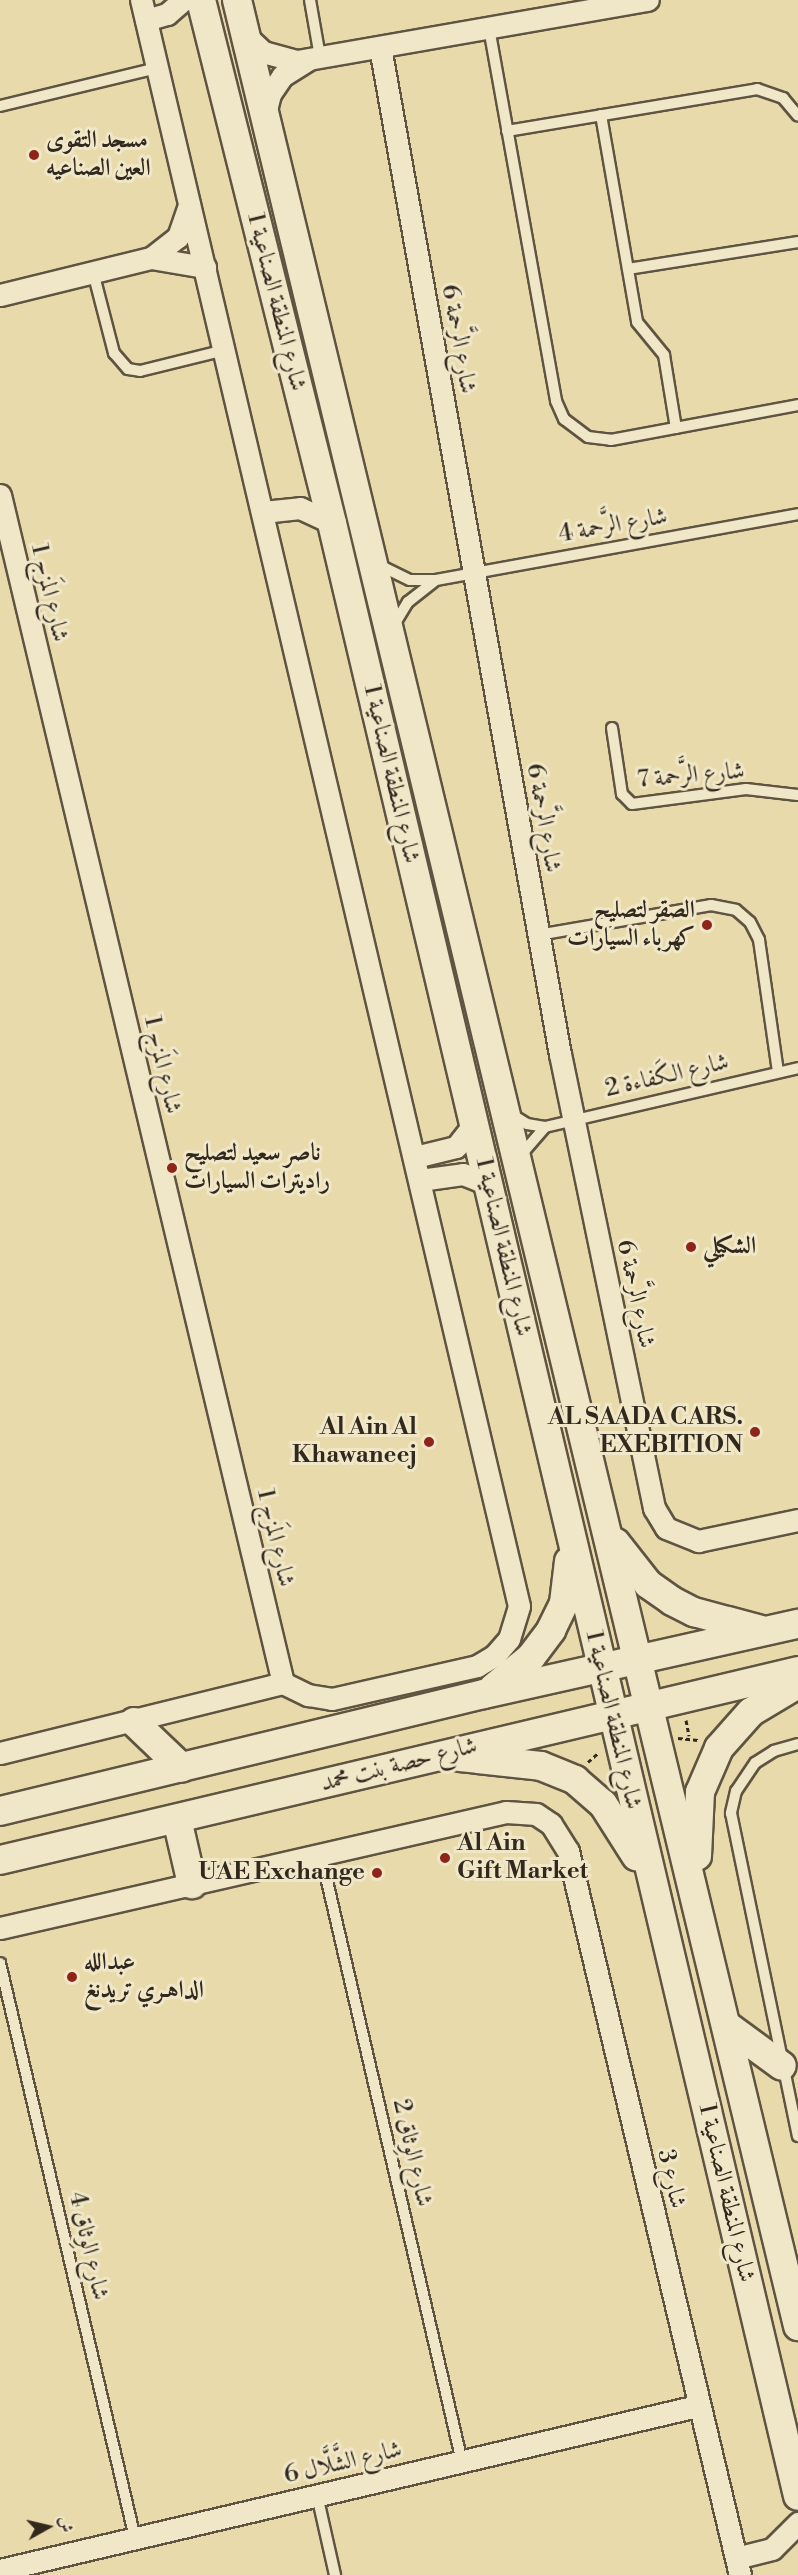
<!DOCTYPE html>
<html>
<head>
<meta charset="utf-8">
<style>
	body { margin:0 }
	#map { position:relative; width:798px; height:2575px; overflow:hidden; background:#e8daab; font-family:"Libre Bodoni",Amiri,serif }
	div>[style] { position:absolute }
	[style*='--x'] { left:calc(var(--x)*1px); top:calc(var(--y)*1px); width:calc(var(--w)*1px); rotate:calc(var(--a)*1deg) }
	.path>* { height:3px; margin-top:-1.5px; transform-origin:0; background:repeating-linear-gradient(90deg,#31281e 0 4.5px,transparent 0 7.5px) }
	.roads { filter:drop-shadow(2px 0 #5f5441) drop-shadow(-2px 0 #5f5441) drop-shadow(0 2px #5f5441) drop-shadow(0 -2px #5f5441) }
	.lane>* { height:10px; margin:-5px; padding:0 5px; transform-origin:5px; border-radius:5px; background:#f0e7c8 }
	.street>* { height:21px; margin:-10.5px; padding:0 10.5px; transform-origin:10.5px; border-radius:10.5px; background:#f0e7c8 }
	.secondary>* { height:28px; margin:-14px; padding:0 14px; transform-origin:14px; border-radius:14px; background:#f0e7c8 }
	.dots>* { width:16px; height:16px; translate:-50% -50%; box-sizing:border-box; border:3px solid #f0e7c8; border-radius:50% }
	span { translate:-50% -50%; white-space:nowrap; text-align:center; line-height:1.15; -webkit-text-stroke:6px #f0e7c8; paint-order:stroke }
	.poi-label { font-size:24px; color:#31281e; font-weight:700 }
	.left { translate:0 -50%; text-align:left }
	.right { translate:-100% -50%; text-align:right }
	.street-label { font-size:24px; color:#31281e }
	.north { position:absolute; left:18px; top:2497px; width:60px; height:60px; -webkit-text-stroke:4px #f0e7c8; paint-order:stroke; rotate:82deg; font-size:16px; font-weight:700; line-height:24px; text-align:center; color:#31281e }
	.north::after { content:''; display:block; margin:auto; width:21px; height:27px; background:#31281e; clip-path:polygon(50% 0,100% 100%,50% 72%,0 100%) }
</style>
</head>
<body>
<div id="map">
	<div class="path">
		<div style="--x:686;--y:1720;--w:16;--a:79"></div>
		<div style="--x:678;--y:1738;--w:20;--a:6"></div>
		<div style="--x:588;--y:1762;--w:13;--a:-42"></div>
	</div>
	<div class="roads">
		<div class="lane">
			<div style="--x:310;--y:0;--w:58;--a:80"></div>
			<div style="--x:489;--y:28;--w:379;--a:79.8"></div>
			<div style="--x:556;--y:401;--w:20;--a:66"></div>
			<div style="--x:564;--y:419;--w:30;--a:37"></div>
			<div style="--x:588;--y:437;--w:23;--a:7"></div>
			<div style="--x:611;--y:440;--w:190;--a:-10.6"></div>
			<div style="--x:0;--y:106;--w:162;--a:-13.6"></div>
			<div style="--x:601;--y:115;--w:210;--a:80.1"></div>
			<div style="--x:637;--y:322;--w:43;--a:50.7"></div>
			<div style="--x:664;--y:355;--w:74;--a:80.7"></div>
			<div style="--x:507;--y:131;--w:254;--a:-9.5"></div>
			<div style="--x:757;--y:89;--w:28;--a:19"></div>
			<div style="--x:783;--y:98;--w:23;--a:50"></div>
			<div style="--x:628;--y:269;--w:172;--a:-9"></div>
			<div style="--x:93;--y:272;--w:84;--a:75.5"></div>
			<div style="--x:114;--y:353;--w:21;--a:49"></div>
			<div style="--x:128;--y:369;--w:12;--a:9"></div>
			<div style="--x:140;--y:371;--w:88;--a:-13.9"></div>
			<div style="--x:379;--y:565;--w:34;--a:26"></div>
			<div style="--x:410;--y:580;--w:26;--a:0"></div>
			<div style="--x:436;--y:580;--w:368;--a:-10.3"></div>
			<div style="--x:394;--y:625;--w:27;--a:-59"></div>
			<div style="--x:408;--y:602;--w:33;--a:-38"></div>
			<div style="--x:612;--y:728;--w:67;--a:81.4"></div>
			<div style="--x:622;--y:794;--w:14;--a:45"></div>
			<div style="--x:632;--y:804;--w:115;--a:-7.5"></div>
			<div style="--x:746;--y:789;--w:52;--a:6.6"></div>
			<div style="--x:538;--y:935;--w:176;--a:-9.8"></div>
			<div style="--x:711;--y:905;--w:25;--a:11"></div>
			<div style="--x:736;--y:910;--w:18;--a:41"></div>
			<div style="--x:750;--y:922;--w:20;--a:63"></div>
			<div style="--x:759;--y:940;--w:133;--a:81.8"></div>
			<div style="--x:511;--y:1114;--w:19;--a:32"></div>
			<div style="--x:527;--y:1124;--w:18;--a:9"></div>
			<div style="--x:545;--y:1127;--w:260;--a:-13.1"></div>
			<div style="--x:520;--y:1156;--w:38;--a:-49"></div>
			<div style="--x:798;--y:1744;--w:25;--a:164"></div>
			<div style="--x:774;--y:1751;--w:22;--a:148"></div>
			<div style="--x:755;--y:1763;--w:34;--a:124"></div>
			<div style="--x:736;--y:1791;--w:23;--a:103"></div>
			<div style="--x:731;--y:1813;--w:330;--a:78.3"></div>
			<div style="--x:321;--y:1855;--w:623;--a:76.92"></div>
			<div style="--x:0;--y:1963;--w:591;--a:76.79"></div>
			<div style="--x:317;--y:2495;--w:82;--a:77.3"></div>
		</div>
		<div class="street">
			<div style="--x:146;--y:20;--w:22;--a:-16"></div>
			<div style="--x:167;--y:14;--w:21;--a:-41"></div>
			<div style="--x:246;--y:36;--w:23;--a:43"></div>
			<div style="--x:263;--y:52;--w:35;--a:15"></div>
			<div style="--x:297;--y:61;--w:356;--a:-9.9"></div>
			<div style="--x:380;--y:47;--w:1023;--a:79.87"></div>
			<div style="--x:560;--y:1054;--w:464;--a:78.3"></div>
			<div style="--x:654;--y:1508;--w:23;--a:59"></div>
			<div style="--x:666;--y:1528;--w:35;--a:22"></div>
			<div style="--x:698;--y:1541;--w:102;--a:-11.9"></div>
			<div style="--x:265;--y:114;--w:21;--a:-76"></div>
			<div style="--x:270;--y:94;--w:22;--a:-56"></div>
			<div style="--x:282;--y:76;--w:31;--a:-32"></div>
			<div style="--x:151;--y:258;--w:55;--a:9.5"></div>
			<div style="--x:0;--y:295;--w:155;--a:-13.8"></div>
			<div style="--x:151;--y:258;--w:34;--a:-38"></div>
			<div style="--x:178;--y:237;--w:34;--a:-71"></div>
			<div style="--x:0;--y:495;--w:1221;--a:76.6"></div>
			<div style="--x:263;--y:512;--w:37;--a:-6"></div>
			<div style="--x:300;--y:508;--w:35;--a:25"></div>
			<div style="--x:415;--y:1157;--w:42;--a:-13.7"></div>
			<div style="--x:456;--y:1147;--w:29;--a:-52"></div>
			<div style="--x:420;--y:1180;--w:43;--a:-7.9"></div>
			<div style="--x:463;--y:1174;--w:27;--a:22"></div>
			<div style="--x:0;--y:1753;--w:292;--a:-13.9"></div>
			<div style="--x:283;--y:1683;--w:28;--a:26"></div>
			<div style="--x:308;--y:1695;--w:24;--a:9"></div>
			<div style="--x:332;--y:1699;--w:149;--a:-12.8"></div>
			<div style="--x:477;--y:1666;--w:21;--a:-31"></div>
			<div style="--x:495;--y:1655;--w:21;--a:-49"></div>
			<div style="--x:509;--y:1639;--w:34;--a:-73"></div>
			<div style="--x:519;--y:1606;--w:1650;--a:-103.24"></div>
			<div style="--x:0;--y:1928;--w:519;--a:-12.91"></div>
			<div style="--x:506;--y:1812;--w:30;--a:4"></div>
			<div style="--x:536;--y:1814;--w:18;--a:34"></div>
			<div style="--x:551;--y:1824;--w:32;--a:58"></div>
			<div style="--x:568;--y:1851;--w:744;--a:76.64"></div>
			<div style="--x:736;--y:2558;--w:37;--a:-14"></div>
			<div style="--x:772;--y:2549;--w:37;--a:-45"></div>
			<div style="--x:0;--y:2570;--w:716;--a:-13.24"></div>
		</div>
		<div class="secondary">
			<div style="--x:201;--y:0;--w:539;--a:75.94"></div>
			<div style="--x:332;--y:523;--w:2027;--a:76.71"></div>
			<div style="--x:237;--y:0;--w:2393;--a:76.44"></div>
			<div style="--x:616;--y:1543;--w:52;--a:52"></div>
			<div style="--x:648;--y:1584;--w:29;--a:35"></div>
			<div style="--x:672;--y:1601;--w:25;--a:27"></div>
			<div style="--x:694;--y:1612;--w:69;--a:15"></div>
			<div style="--x:493;--y:1688;--w:49;--a:-39.2"></div>
			<div style="--x:531;--y:1657;--w:34;--a:-53"></div>
			<div style="--x:551;--y:1630;--w:30;--a:-64"></div>
			<div style="--x:564;--y:1603;--w:42;--a:-83.2"></div>
			<div style="--x:134;--y:1722;--w:66;--a:43.8"></div>
			<div style="--x:460;--y:1757;--w:81;--a:6.3"></div>
			<div style="--x:541;--y:1766;--w:37;--a:22"></div>
			<div style="--x:575;--y:1780;--w:37;--a:41"></div>
			<div style="--x:603;--y:1804;--w:62;--a:57.6"></div>
			<div style="--x:0;--y:1811;--w:498;--a:-13.6"></div>
			<div style="--x:484;--y:1694;--w:322;--a:-12.6"></div>
			<div style="--x:177;--y:1819;--w:67;--a:77"></div>
			<div style="--x:697;--y:1856;--w:64;--a:-87.3"></div>
			<div style="--x:700;--y:1792;--w:48;--a:-66.6"></div>
			<div style="--x:719;--y:1748;--w:48;--a:-48.4"></div>
			<div style="--x:751;--y:1712;--w:55;--a:-30.8"></div>
			<div style="--x:0;--y:1860;--w:820;--a:-13.32"></div>
			<div style="--x:726;--y:2025;--w:69;--a:36.2"></div>
		</div>
	</div>
	<div class="dots">
		<div style="left:34px;top:155px;background:#8f2418"></div>
		<div style="left:707px;top:925px;background:#8f2418"></div>
		<div style="left:172px;top:1168px;background:#8f2418"></div>
		<div style="left:691px;top:1247px;background:#8f2418"></div>
		<div style="left:755px;top:1432px;background:#8f2418"></div>
		<div style="left:429px;top:1442px;background:#8f2418"></div>
		<div style="left:445px;top:1858px;background:#8f2418"></div>
		<div style="left:377px;top:1873px;background:#8f2418"></div>
		<div style="left:72px;top:1977px;background:#8f2418"></div>
	</div>
	<div class="poi-label">
		<span class="left" style="left:46px;top:155px">مسجد التقوى<br>العين الصناعيه</span>
		<span class="right" style="left:695px;top:925px">الصقر لتصليح<br>كهرباء السيارات</span>
		<span class="left" style="left:184px;top:1168px">ناصر سعيد لتصليح<br>راديترات السيارات</span>
		<span class="left" style="left:703px;top:1247px">الشكيلي</span>
		<span class="right" style="left:743px;top:1432px">AL SAADA CARS.<br>EXEBITION</span>
		<span class="right" style="left:417px;top:1442px">Al Ain Al<br>Khawaneej</span>
		<span class="left" style="left:457px;top:1858px">Al Ain<br>Gift Market</span>
		<span class="right" style="left:365px;top:1873px">UAE Exchange</span>
		<span class="left" style="left:84px;top:1977px">عبدالله<br>الداهـري تريدنغ</span>
	</div>
	<div class="street-label">
		<span style="left:276px;top:302px;rotate:76deg">شارع المنطقة الصناعية 1</span>
		<span style="left:458px;top:339px;rotate:80deg">شارع الرَّحمة 6</span>
		<span style="left:613px;top:526px;rotate:-10deg">شارع الرَّحمة 4</span>
		<span style="left:49px;top:593px;rotate:77deg">شارع المَزج 1</span>
		<span style="left:391px;top:774px;rotate:77deg">شارع المنطقة الصناعية 1</span>
		<span style="left:691px;top:776px;rotate:-5deg">شارع الرَّحمة 7</span>
		<span style="left:543px;top:818px;rotate:80deg">شارع الرَّحمة 6</span>
		<span style="left:162px;top:1065px;rotate:77deg">شارع المَزج 1</span>
		<span style="left:667px;top:1076px;rotate:-13deg">شارع الكَفاءة 2</span>
		<span style="left:503px;top:1247px;rotate:77deg">شارع المنطقة الصناعية 1</span>
		<span style="left:635px;top:1294px;rotate:78deg">شارع الرَّحمة 6</span>
		<span style="left:275px;top:1538px;rotate:77deg">شارع المَزج 1</span>
		<span style="left:613px;top:1720px;rotate:77deg">شارع المنطقة الصناعية 1</span>
		<span style="left:399px;top:1765px;rotate:-14deg">شارع حصة بنت محمد</span>
		<span style="left:412px;top:2153px;rotate:77deg">شارع الوِثاق 2</span>
		<span style="left:671px;top:2179px;rotate:77deg">شارع 3</span>
		<span style="left:726px;top:2193px;rotate:77deg">شارع المنطقة الصناعية 1</span>
		<span style="left:88px;top:2246px;rotate:77deg">شارع الوِثاق 4</span>
		<span style="left:343px;top:2463px;rotate:-13deg">شارع الشَّلَّال 6</span>
	</div>
	<div class="north">ش</div>
</div>
</body>
</html>
